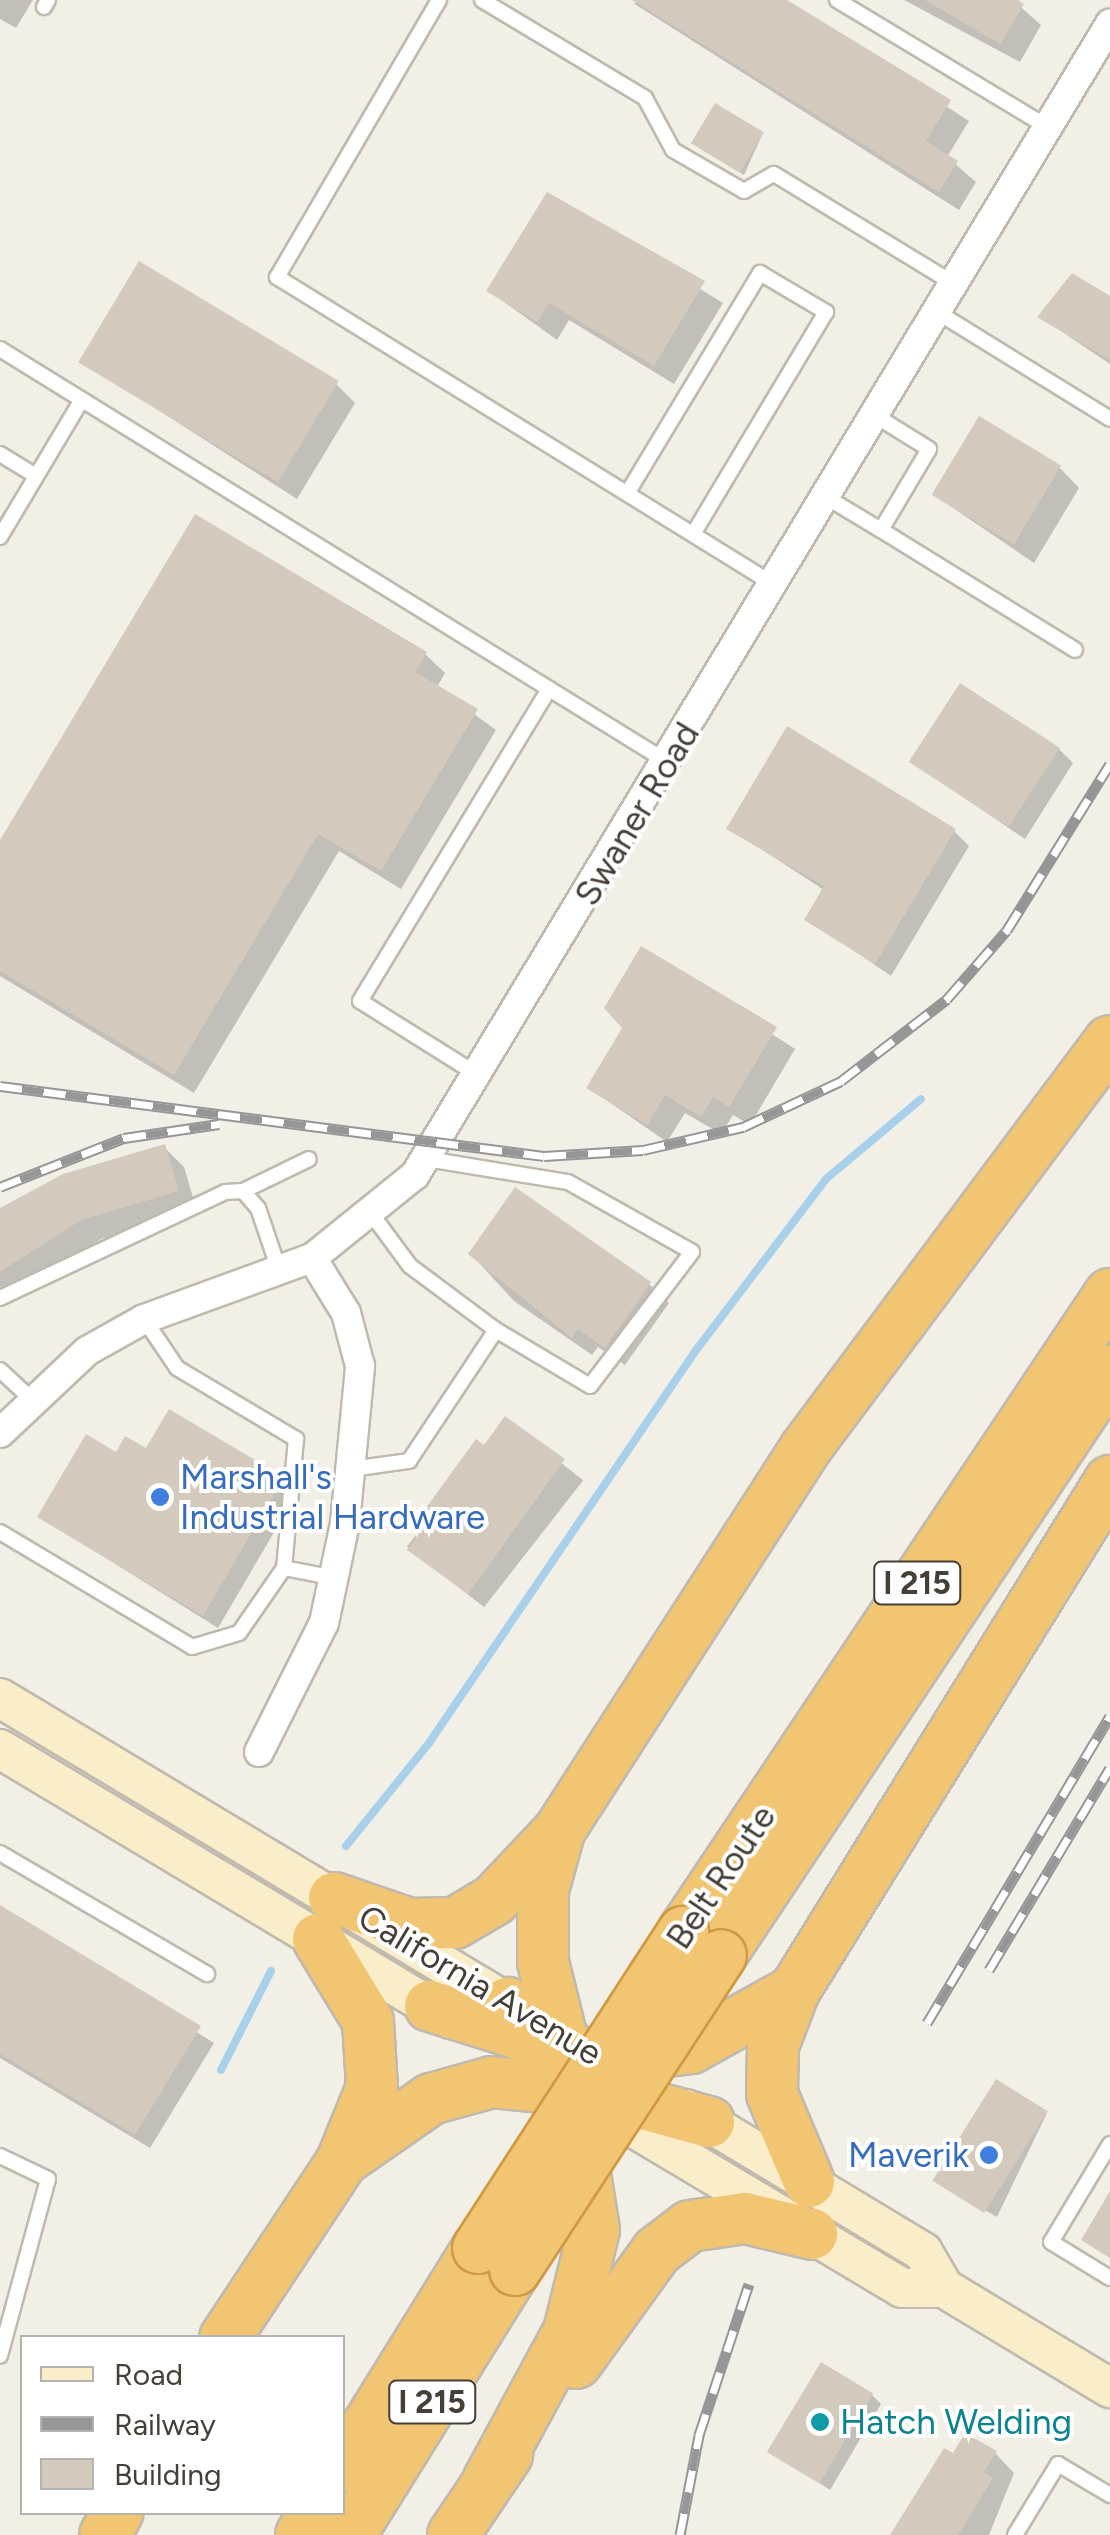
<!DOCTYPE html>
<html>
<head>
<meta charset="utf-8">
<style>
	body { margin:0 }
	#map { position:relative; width:1110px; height:2535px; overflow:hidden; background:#f2efe7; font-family:Figtree,sans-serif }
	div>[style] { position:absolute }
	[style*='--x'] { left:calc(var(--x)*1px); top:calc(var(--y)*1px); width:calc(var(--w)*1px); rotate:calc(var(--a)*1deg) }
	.shadow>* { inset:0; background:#0003; transform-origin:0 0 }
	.stream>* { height:8px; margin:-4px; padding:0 4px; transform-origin:4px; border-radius:4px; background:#a8d0ea }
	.building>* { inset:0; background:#d3cabd; transform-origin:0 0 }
	.roads { filter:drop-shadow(2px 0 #c0b9ad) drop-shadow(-2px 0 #c0b9ad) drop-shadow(0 2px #c0b9ad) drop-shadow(0 -2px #c0b9ad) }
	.service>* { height:14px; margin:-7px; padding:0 7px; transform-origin:7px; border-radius:7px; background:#fff }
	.minor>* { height:28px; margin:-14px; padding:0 14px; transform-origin:14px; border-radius:14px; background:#fff }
	.secondary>* { height:38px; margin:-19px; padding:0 19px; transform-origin:19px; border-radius:19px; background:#faedc9 }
	.motorway>* { height:50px; margin:-25px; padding:0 25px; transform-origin:25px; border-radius:25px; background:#f2c572 }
	.rail>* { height:11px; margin-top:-5.5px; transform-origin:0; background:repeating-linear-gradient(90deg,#fff 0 22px,#969696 0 44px); box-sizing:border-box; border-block:2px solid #969696 }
	.bridges { filter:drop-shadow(2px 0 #d09943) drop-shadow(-2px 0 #d09943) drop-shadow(0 2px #d09943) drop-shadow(0 -2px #d09943) }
	.motorway-bridge>* { height:50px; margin:-25px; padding:0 25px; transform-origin:25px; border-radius:25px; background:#f2c572 }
	.dots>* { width:28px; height:28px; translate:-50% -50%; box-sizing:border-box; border:5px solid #fff; border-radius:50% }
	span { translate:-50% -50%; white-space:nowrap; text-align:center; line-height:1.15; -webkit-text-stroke:8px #fff; paint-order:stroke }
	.shield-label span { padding:2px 8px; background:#fff; border:2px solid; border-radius:8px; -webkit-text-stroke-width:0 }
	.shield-label { font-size:32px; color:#453f37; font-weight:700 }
	.street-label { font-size:35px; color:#453f37 }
	.shop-label { font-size:35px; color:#366cbe }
	.left { translate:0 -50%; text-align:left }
	.right { translate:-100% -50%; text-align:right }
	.culture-label { font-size:35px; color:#0d838f }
	.legend { position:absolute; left:20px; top:2335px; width:325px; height:180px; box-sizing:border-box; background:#fff; border:2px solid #b5b2af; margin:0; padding:12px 18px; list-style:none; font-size:30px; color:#453f37 }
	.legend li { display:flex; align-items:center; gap:20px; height:50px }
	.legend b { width:50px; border:2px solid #b5b2af }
</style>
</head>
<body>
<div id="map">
	<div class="shadow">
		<div style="clip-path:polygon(0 0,33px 0,16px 28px,0 19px)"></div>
		<div style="clip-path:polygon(783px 0,969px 121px,947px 157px,976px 182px,959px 210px,633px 3px)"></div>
		<div style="clip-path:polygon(904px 0,1013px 0,1041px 25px,1020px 62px)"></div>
		<div style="clip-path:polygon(762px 135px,744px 175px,697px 146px)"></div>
		<div style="clip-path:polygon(548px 195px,723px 303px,674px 384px,569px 320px,557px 340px,489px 291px)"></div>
		<div style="clip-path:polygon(1110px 299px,1110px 364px,1040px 317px)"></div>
		<div style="clip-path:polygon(82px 361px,336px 384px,355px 403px,297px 499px)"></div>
		<div style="clip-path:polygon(1060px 468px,1079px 488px,1034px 563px,934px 495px)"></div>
		<div style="clip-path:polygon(425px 654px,445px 673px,437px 687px,496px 730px,401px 889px,339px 851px,194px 1093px,0 976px,0 844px)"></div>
		<div style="clip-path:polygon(1059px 749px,1073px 763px,1025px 839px,913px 763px)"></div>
		<div style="clip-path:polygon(729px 828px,954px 831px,969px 846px,891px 976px,808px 919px,824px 890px)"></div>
		<div style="clip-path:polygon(642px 950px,795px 1049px,750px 1125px,733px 1115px,721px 1134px,685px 1113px,667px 1142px,589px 1088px,625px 1027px)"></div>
		<div style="clip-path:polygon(164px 1147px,184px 1167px,197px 1211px,101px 1239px,10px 1296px,0 1286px,0 1211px)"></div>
		<div style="clip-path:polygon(471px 1254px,649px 1284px,669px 1303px,625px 1365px,598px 1347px,592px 1355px,514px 1301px)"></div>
		<div style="left:506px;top:1420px;width:98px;height:161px;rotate:38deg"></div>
		<div style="clip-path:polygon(147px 1451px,283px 1479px,297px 1493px,218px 1628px,40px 1517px,117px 1455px)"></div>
		<div style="clip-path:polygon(0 1908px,214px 2043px,150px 2148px,0 2058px)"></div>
		<div style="clip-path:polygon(1047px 2113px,997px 2217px,941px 2185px)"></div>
		<div style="clip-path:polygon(872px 2395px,881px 2404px,830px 2490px,771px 2451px)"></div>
		<div style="clip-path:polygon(995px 2453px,1014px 2473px,989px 2535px,893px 2535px,953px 2456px)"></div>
	</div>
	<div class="stream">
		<div style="--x:346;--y:1846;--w:132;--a:-51.1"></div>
		<div style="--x:429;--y:1743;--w:477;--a:-55.8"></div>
		<div style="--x:697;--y:1349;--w:213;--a:-52.8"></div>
		<div style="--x:826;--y:1179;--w:124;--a:-40.1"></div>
		<div style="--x:221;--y:2070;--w:111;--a:-63.2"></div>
	</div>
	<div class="building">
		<div style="clip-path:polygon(632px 0,787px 0,951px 100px,926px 141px,958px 161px,939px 192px)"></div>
		<div style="clip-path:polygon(925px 0,1018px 0,1024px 4px,1000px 44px)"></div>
		<div style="left:715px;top:103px;width:57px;height:47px;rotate:31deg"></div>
		<div style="clip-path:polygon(547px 192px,705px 281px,654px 366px,549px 303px,537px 322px,486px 291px)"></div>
		<div style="left:139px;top:261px;width:233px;height:118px;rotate:31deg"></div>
		<div style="clip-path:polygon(1072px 273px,1110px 296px,1110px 360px,1037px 317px)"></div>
		<div style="left:979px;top:416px;width:96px;height:92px;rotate:31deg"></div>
		<div style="clip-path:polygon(195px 514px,427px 652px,415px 672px,478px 709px,381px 871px,318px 834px,174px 1075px,0 971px,0 840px)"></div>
		<div style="left:960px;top:683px;width:119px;height:94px;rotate:33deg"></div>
		<div style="clip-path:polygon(787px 726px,956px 829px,875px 964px,804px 920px,824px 886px,726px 829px)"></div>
		<div style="clip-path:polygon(641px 946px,777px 1027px,729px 1107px,713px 1097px,701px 1117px,665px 1095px,647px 1125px,586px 1088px,622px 1028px,604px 1008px)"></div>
		<div style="clip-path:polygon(165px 1144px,179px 1191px,81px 1220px,0 1272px,0 1208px,63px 1174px)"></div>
		<div style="clip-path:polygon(515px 1187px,651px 1282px,605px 1348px,578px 1329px,572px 1338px,468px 1254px)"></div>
		<div style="clip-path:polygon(169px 1409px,284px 1477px,203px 1616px,37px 1517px,86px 1434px,116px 1452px,125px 1436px,146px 1448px)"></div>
		<div style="clip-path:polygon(505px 1416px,565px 1459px,468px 1594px,407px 1550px,426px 1524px,418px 1519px,476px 1439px,484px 1445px)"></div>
		<div style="clip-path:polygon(0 1905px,201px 2026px,135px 2135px,0 2054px)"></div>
		<div style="left:996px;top:2079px;width:61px;height:120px;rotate:32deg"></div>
		<div style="clip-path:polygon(1110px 2191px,1110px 2258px,1081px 2240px)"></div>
		<div style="left:821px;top:2362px;width:61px;height:105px;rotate:31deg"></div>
		<div style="clip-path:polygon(965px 2433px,997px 2451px,984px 2472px,993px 2478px,958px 2535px,890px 2535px,944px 2448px,953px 2453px)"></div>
	</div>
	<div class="roads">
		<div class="service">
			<div style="--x:439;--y:0;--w:321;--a:120.3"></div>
			<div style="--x:277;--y:277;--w:583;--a:31.76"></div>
			<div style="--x:482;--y:0;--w:190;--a:31"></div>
			<div style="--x:645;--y:98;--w:59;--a:61.7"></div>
			<div style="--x:673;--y:150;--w:82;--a:30"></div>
			<div style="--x:744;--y:191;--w:34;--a:-30"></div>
			<div style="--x:774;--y:174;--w:211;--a:31.4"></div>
			<div style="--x:837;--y:0;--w:248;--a:31.1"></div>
			<div style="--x:44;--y:7;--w:8;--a:-60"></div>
			<div style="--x:937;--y:312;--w:203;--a:31.7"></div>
			<div style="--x:0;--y:349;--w:787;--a:31.75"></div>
			<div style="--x:0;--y:454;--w:42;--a:31.4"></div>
			<div style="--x:628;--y:492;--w:256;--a:-58.9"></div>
			<div style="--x:760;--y:273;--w:77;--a:30.6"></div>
			<div style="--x:826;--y:312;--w:259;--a:120.9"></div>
			<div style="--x:826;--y:497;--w:64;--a:31"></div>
			<div style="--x:881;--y:530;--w:94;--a:-59.3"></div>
			<div style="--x:929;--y:449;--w:62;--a:-148.1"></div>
			<div style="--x:881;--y:530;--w:228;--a:31.7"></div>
			<div style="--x:0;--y:537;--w:158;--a:-59.2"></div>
			<div style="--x:478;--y:1075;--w:139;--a:-147.9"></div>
			<div style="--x:360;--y:1001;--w:365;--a:-58.8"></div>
			<div style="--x:427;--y:1159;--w:143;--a:9.3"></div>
			<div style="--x:568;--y:1182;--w:142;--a:29.4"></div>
			<div style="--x:692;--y:1252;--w:168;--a:127.3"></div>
			<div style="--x:590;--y:1386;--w:109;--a:-149.2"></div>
			<div style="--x:243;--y:1191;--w:73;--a:-25.9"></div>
			<div style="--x:0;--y:1298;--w:249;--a:-25.2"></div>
			<div style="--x:225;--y:1192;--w:18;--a:-3"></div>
			<div style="--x:243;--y:1191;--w:23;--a:49"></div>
			<div style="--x:258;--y:1208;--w:69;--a:71.3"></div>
			<div style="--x:144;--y:1319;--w:59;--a:56"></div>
			<div style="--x:177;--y:1368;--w:139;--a:30.8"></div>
			<div style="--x:296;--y:1439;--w:130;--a:95.3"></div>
			<div style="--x:0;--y:1370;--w:41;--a:43"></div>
			<div style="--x:351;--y:1469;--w:59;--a:-7.9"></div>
			<div style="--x:409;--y:1461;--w:157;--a:-56.4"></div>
			<div style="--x:496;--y:1330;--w:107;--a:-143.3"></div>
			<div style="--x:410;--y:1266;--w:62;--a:-126.5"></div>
			<div style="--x:0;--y:1532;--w:224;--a:30.9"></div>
			<div style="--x:192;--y:1647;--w:49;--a:-16.6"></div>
			<div style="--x:239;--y:1633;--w:79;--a:-55.3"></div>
			<div style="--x:284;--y:1568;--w:53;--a:10.9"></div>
			<div style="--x:0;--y:1853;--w:240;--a:30.3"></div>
			<div style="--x:1110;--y:2144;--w:114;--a:121"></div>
			<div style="--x:1051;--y:2242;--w:69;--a:31.4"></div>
			<div style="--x:0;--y:2156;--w:53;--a:25.6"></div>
			<div style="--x:48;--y:2179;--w:183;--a:105.2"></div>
			<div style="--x:1015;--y:2535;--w:83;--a:-58.8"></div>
			<div style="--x:1058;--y:2464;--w:61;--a:30.8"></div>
		</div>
		<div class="minor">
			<div style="--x:0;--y:1433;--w:120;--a:-43.3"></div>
			<div style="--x:87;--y:1351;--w:65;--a:-29.3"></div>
			<div style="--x:144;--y:1319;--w:179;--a:-20"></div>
			<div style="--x:312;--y:1258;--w:132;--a:-38.9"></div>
			<div style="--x:415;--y:1175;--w:1345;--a:-58.88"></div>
			<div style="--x:259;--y:1752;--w:144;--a:-63.3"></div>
			<div style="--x:324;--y:1623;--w:102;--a:-78.1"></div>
			<div style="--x:345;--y:1523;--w:158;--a:-84.5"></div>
			<div style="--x:360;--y:1366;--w:55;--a:-104.8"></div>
			<div style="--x:346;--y:1313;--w:65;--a:-121.7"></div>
		</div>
		<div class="secondary">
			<div style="--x:0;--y:1698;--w:619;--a:31"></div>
			<div style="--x:0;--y:1749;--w:526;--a:30.91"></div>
			<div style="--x:592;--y:2103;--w:361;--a:30.8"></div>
			<div style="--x:902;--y:2288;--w:42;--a:0"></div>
			<div style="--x:686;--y:2109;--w:277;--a:31.1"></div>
			<div style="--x:923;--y:2252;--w:42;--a:59.7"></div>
			<div style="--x:944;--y:2288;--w:194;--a:31.1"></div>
		</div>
		<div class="motorway">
			<div style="--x:558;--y:1836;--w:56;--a:105.5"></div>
			<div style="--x:543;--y:1890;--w:72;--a:90"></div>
			<div style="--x:543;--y:1962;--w:75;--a:76.1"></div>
			<div style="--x:561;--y:2035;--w:36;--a:56"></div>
			<div style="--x:334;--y:1898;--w:80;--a:18.9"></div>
			<div style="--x:410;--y:1924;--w:45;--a:-1.3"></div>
			<div style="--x:455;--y:1923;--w:45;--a:-30.5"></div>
			<div style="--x:494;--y:1900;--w:95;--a:-46.7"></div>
			<div style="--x:559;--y:1831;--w:454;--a:-57.2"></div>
			<div style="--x:805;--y:1449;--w:509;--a:-53.22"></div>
			<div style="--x:683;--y:1932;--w:768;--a:-56.21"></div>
			<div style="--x:721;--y:1955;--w:702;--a:-56.33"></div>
			<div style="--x:430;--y:2006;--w:117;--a:17.4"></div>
			<div style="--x:621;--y:2057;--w:71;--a:-7.3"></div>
			<div style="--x:691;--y:2048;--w:118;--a:-29"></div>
			<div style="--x:346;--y:2158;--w:103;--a:-34.8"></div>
			<div style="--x:431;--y:2099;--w:63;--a:-15.6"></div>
			<div style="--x:492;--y:2082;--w:112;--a:5.7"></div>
			<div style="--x:603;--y:2093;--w:110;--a:15.3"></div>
			<div style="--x:809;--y:2182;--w:95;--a:-112.8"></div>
			<div style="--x:772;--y:2094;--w:48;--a:-88.8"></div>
			<div style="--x:773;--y:2046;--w:59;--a:-69.1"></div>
			<div style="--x:794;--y:1991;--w:600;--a:-58.22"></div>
			<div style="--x:225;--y:2338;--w:212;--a:-56.5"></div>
			<div style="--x:342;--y:2161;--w:80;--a:-67.9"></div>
			<div style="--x:372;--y:2087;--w:66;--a:-93.5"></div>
			<div style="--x:368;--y:2021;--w:96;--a:-121.4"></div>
			<div style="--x:576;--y:2363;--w:138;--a:-54.1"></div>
			<div style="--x:657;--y:2251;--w:41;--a:-37.1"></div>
			<div style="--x:690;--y:2226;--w:56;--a:-8.3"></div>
			<div style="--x:745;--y:2218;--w:69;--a:13.4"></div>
			<div style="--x:342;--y:2467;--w:258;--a:-58.2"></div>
			<div style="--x:488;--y:2481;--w:170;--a:-61.6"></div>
			<div style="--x:569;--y:2331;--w:104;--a:-76.1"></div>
			<div style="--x:594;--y:2230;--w:114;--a:-99.1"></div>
			<div style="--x:576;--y:2117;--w:133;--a:-120.8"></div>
			<div style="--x:105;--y:2535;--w:26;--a:-61"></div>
			<div style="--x:301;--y:2535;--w:27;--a:-59"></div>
			<div style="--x:350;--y:2535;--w:312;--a:-58.1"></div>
			<div style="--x:453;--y:2535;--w:97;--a:-56"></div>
		</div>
	</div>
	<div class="rail">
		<div style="--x:0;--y:1086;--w:548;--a:7.33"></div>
		<div style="--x:544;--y:1156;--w:99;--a:-3.5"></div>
		<div style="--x:643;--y:1150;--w:103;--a:-13"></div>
		<div style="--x:743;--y:1127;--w:108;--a:-25.1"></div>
		<div style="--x:841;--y:1081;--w:134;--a:-37.7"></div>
		<div style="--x:947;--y:999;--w:91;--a:-49"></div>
		<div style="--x:1007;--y:930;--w:195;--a:-58.2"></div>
		<div style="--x:0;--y:1187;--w:133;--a:-21.6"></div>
		<div style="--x:124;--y:1138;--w:96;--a:-8.4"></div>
		<div style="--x:989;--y:1970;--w:235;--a:-59.1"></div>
		<div style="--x:927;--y:2023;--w:357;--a:-59.2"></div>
		<div style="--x:680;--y:2535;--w:102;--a:-79.2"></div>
		<div style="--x:699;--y:2435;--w:159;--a:-71.7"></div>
	</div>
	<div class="bridges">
		<div class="motorway-bridge">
			<div style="--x:478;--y:2248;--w:377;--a:-57"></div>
			<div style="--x:515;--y:2270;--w:376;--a:-56.8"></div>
		</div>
	</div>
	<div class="dots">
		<div style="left:160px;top:1497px;background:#3f7fe0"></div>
		<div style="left:989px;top:2155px;background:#3f7fe0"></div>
		<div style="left:820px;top:2422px;background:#0f9aa8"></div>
	</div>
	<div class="shield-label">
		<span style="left:917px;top:1583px">I 215</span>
		<span style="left:432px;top:2402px">I 215</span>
	</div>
	<div class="street-label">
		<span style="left:637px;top:814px;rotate:-59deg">Swaner Road</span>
		<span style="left:721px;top:1877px;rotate:-56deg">Belt Route</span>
		<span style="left:480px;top:1985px;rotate:31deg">California Avenue</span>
	</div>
	<div class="shop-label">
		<span class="left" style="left:180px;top:1497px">Marshall's<br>Industrial Hardware</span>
		<span class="right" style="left:969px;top:2155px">Maverik</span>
	</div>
	<div class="culture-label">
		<span class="left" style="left:840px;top:2422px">Hatch Welding</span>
	</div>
	<ul class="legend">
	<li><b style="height:12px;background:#faedc9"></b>Road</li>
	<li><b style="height:12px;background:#969696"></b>Railway</li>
	<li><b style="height:28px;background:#d3cabd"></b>Building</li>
	</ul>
</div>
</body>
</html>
